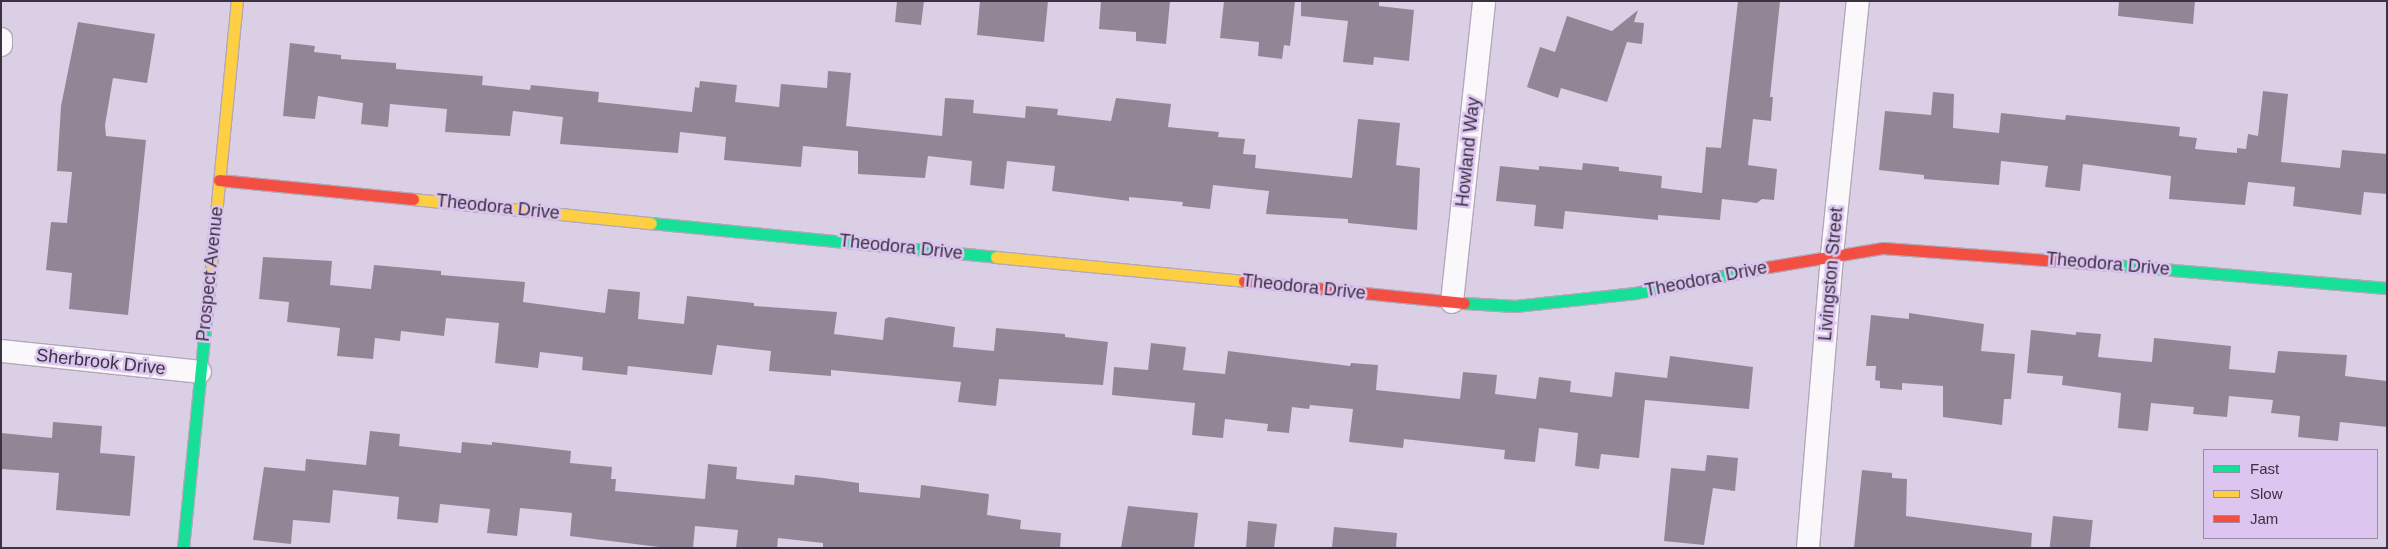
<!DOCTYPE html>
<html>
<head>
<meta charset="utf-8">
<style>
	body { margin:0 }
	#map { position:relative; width:2388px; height:549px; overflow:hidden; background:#dbcfe5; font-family:Helvetica,sans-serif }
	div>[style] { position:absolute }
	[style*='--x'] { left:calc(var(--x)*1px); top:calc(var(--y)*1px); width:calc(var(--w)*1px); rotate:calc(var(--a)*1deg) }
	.building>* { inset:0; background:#928696; transform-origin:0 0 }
	.roads { filter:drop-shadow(1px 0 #b2a8ba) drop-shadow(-1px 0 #b2a8ba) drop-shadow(0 1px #b2a8ba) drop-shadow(0 -1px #b2a8ba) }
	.street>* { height:22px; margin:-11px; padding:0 11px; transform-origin:11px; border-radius:11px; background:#faf8fb }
	.fast>* { height:11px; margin:-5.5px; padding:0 5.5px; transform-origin:5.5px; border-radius:5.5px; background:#16e098 }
	.slow>* { height:11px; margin:-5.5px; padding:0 5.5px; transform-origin:5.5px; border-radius:5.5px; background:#ffcf43 }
	.jam>* { height:11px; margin:-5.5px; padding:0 5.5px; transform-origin:5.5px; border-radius:5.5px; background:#f24e42 }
	span { translate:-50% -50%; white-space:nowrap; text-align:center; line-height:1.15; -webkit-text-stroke:5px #dcc5ef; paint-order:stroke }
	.street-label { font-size:18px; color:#3a3142 }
	.frame { position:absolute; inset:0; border:2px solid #3a3142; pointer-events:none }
	.legend { position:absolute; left:2203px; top:449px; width:175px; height:90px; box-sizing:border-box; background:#dcc5ef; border:1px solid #9b8aaa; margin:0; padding:6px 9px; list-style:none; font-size:15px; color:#3a3142 }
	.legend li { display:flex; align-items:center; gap:10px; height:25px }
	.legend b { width:25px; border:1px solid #9b8aaa }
</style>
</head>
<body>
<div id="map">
	<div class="building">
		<div style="clip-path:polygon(897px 1px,924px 1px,921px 25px,895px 22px)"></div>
		<div style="clip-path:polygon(980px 1px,1048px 1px,1044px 42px,977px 35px)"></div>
		<div style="clip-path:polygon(1101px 1px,1170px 1px,1166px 44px,1136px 41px,1136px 32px,1099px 29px)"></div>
		<div style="clip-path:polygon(1224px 1px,1295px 1px,1290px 46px,1284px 45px,1282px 59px,1258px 56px,1259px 42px,1220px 38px)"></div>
		<div style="clip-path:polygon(1301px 1px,1379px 1px,1379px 6px,1414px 10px,1409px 61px,1374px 57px,1373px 65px,1343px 62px,1348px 21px,1301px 16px)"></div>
		<div style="clip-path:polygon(1738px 1px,1780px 1px,1770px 97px,1773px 97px,1771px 121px,1753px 119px,1748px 165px,1777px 169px,1774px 200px,1762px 199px,1757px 203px,1722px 199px,1720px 220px,1658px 215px,1658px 220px,1565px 211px,1563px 229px,1534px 226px,1536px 205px,1496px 201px,1500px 166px,1539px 170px,1539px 166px,1582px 170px,1583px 163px,1619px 167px,1619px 171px,1662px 176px,1661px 188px,1702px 193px,1706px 147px,1721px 148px)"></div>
		<div style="clip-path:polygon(2119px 1px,2195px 1px,2193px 24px,2118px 16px)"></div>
		<div style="clip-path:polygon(1638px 10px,1634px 22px,1644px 23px,1642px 44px,1627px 42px,1607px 102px,1561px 88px,1558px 98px,1527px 87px,1540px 47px,1555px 52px,1567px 16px,1612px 31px)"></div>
		<div style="clip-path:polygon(78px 22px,155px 34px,147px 83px,113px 78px,105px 125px,106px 136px,146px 140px,128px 315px,69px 309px,72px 273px,46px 270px,51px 222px,67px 223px,72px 172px,57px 171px,61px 106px)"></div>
		<div style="clip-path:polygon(290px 43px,315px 46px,314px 52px,341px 55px,341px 59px,396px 63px,396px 69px,483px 76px,482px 85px,530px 90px,531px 85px,599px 92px,598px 102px,692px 112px,695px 87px,699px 88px,700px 81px,737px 85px,735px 102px,779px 107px,781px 84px,827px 88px,828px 71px,851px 73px,846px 126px,942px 136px,945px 98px,974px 100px,973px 113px,1025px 118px,1026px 106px,1058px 109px,1057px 115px,1111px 121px,1116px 98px,1171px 104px,1168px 127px,1219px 132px,1218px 137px,1245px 139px,1243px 154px,1256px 155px,1255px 168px,1352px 178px,1358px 119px,1400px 123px,1396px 165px,1420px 168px,1417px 230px,1348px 223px,1348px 219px,1266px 214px,1269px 191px,1213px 185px,1210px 209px,1182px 206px,1183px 202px,1129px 197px,1129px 201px,1052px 191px,1055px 166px,1007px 161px,1004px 189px,970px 185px,972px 161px,928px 156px,925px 178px,858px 174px,858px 151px,803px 146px,801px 167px,724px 160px,726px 137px,680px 132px,678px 153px,560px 144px,563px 117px,513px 111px,510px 136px,445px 132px,447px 109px,390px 104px,388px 127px,361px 124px,363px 103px,318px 96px,315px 119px,283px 116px)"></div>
		<div style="clip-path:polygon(2263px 91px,2288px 94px,2281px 162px,2340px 168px,2342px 150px,2387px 154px,2387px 194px,2364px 192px,2361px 215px,2293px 206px,2295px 187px,2248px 182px,2245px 205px,2169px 199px,2171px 176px,2083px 164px,2080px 191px,2045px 187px,2048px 166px,2001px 161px,1999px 185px,1924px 179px,1924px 175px,1879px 170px,1885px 111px,1931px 115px,1933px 92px,1954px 94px,1953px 128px,1999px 133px,2001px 113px,2065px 120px,2066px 115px,2180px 127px,2179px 136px,2197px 138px,2195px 149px,2237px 153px,2237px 148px,2246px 149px,2248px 134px,2258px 136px)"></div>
		<div style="clip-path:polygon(263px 257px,332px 261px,330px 285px,371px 289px,374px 265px,441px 271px,441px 275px,525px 282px,523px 302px,605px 313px,608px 289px,640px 292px,638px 319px,684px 324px,687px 296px,754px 303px,754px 306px,837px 312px,834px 334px,883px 340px,885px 319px,889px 317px,955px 327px,953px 347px,994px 351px,996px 328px,1065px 334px,1065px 337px,1108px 342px,1103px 385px,999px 379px,996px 406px,958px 402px,961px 382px,831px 370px,831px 376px,769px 371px,771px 351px,717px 345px,712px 375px,628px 366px,627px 375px,582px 370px,583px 357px,540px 352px,538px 368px,495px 363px,499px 323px,446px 318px,444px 336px,401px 331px,400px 341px,375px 338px,373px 359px,337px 356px,340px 328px,287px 322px,289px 302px,259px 299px)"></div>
		<div style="clip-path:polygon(1909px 313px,1984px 324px,1981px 351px,2015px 354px,2011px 399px,2004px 399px,2002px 425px,1943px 417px,1943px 386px,1902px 383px,1902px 390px,1880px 388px,1880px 381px,1875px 380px,1876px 366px,1866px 366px,1871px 315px,1909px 319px)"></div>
		<div style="clip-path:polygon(2031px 330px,2076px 335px,2076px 332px,2101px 334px,2098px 357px,2152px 362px,2154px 338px,2231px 346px,2229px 369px,2275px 373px,2278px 351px,2347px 355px,2345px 376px,2387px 381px,2387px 427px,2340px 422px,2338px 441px,2298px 437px,2300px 416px,2271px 413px,2273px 400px,2229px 396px,2227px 417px,2193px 414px,2194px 407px,2151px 403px,2148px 431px,2118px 428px,2121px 393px,2062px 385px,2063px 376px,2027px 373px)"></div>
		<div style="clip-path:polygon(1151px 343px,1186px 347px,1183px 370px,1225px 374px,1228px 351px,1350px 366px,1351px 363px,1378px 365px,1376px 390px,1460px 399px,1463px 372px,1497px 375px,1495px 394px,1536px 399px,1539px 377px,1571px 381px,1570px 392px,1612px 397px,1615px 372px,1667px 378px,1670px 356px,1753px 367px,1749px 409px,1645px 400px,1639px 458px,1601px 454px,1599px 469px,1575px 466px,1578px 433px,1539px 428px,1535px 462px,1504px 459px,1505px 450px,1404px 439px,1403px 448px,1349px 442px,1353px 409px,1310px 405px,1309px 409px,1292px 407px,1289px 433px,1267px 431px,1268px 424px,1225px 419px,1223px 438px,1192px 435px,1195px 403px,1112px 395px,1114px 367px,1148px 370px)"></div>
		<div style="clip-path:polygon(53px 422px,102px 426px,100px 453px,135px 456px,130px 516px,56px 510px,59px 473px,1px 469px,1px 433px,52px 438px)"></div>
		<div style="clip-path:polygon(370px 431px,400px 434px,399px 446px,461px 453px,462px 442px,492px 445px,492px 442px,571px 451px,570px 463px,612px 467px,611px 479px,616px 479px,615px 491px,705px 499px,708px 464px,737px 467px,736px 479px,794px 485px,795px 475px,823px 478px,859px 483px,859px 492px,920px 498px,921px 485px,989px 494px,987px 515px,1021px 520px,1020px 529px,1061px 533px,1060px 548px,823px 548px,823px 543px,778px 538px,777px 548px,736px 548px,738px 530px,695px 526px,693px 548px,667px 548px,570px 536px,572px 513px,520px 508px,517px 536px,487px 533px,490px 509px,440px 504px,438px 523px,397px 519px,399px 497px,333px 490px,330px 523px,293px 520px,291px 544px,253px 540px,264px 467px,305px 471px,306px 459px,366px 465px)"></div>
		<div style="clip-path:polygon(1707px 455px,1738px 458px,1735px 491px,1713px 488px,1704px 545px,1664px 541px,1671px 468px,1705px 471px)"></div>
		<div style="clip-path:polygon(1862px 470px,1892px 473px,1892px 478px,1907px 479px,1906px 516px,2032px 533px,2031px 548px,1854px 548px)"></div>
		<div style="clip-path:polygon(1128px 506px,1198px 513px,1194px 548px,1121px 548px)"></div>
		<div style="left:2053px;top:516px;width:40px;height:32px;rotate:6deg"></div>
		<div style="clip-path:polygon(1248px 521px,1277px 524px,1274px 548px,1246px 548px)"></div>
		<div style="clip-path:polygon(1334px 527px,1397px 533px,1396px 548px,1332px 548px)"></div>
	</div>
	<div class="roads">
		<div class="street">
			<div style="--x:1;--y:39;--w:6;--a:90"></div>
			<div style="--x:1452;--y:302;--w:303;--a:-83.9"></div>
			<div style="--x:1;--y:351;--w:200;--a:6"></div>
			<div style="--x:1808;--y:548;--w:294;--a:-85.3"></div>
			<div style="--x:1832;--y:255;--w:255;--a:-84.2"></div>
		</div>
		<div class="fast">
			<div style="--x:651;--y:223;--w:347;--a:5.6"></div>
			<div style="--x:2113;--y:265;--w:275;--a:4.8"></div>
			<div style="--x:1464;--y:303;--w:51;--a:3.4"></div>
			<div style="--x:1515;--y:306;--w:121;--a:-6.2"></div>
			<div style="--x:1635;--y:293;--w:136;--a:-11.1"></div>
			<div style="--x:183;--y:548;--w:284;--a:-84.3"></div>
		</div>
		<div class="slow">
			<div style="--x:413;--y:199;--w:239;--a:5.8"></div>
			<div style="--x:996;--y:257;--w:249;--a:5.5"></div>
			<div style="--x:211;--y:265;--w:265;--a:-84.4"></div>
		</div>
		<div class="jam">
			<div style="--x:219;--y:180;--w:195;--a:5.6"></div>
			<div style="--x:1768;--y:267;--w:117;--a:-9.4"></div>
			<div style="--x:1883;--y:248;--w:231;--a:4.2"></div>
			<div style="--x:1244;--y:281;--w:221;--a:5.7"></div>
		</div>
	</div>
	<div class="street-label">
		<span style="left:1468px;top:152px;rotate:-84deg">Howland Way</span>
		<span style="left:498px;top:207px;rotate:6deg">Theodora Drive</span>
		<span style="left:901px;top:247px;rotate:6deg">Theodora Drive</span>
		<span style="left:2108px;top:264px;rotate:5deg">Theodora Drive</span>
		<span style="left:210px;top:274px;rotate:-84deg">Prospect Avenue</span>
		<span style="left:1831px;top:274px;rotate:-85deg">Livingston Street</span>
		<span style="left:1706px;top:279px;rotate:-11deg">Theodora Drive</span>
		<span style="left:1304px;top:287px;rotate:6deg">Theodora Drive</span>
		<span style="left:101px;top:362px;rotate:6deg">Sherbrook Drive</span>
	</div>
	<div class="frame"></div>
	<ul class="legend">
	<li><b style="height:6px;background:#16e098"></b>Fast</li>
	<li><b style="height:6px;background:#ffcf43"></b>Slow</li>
	<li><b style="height:6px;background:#f24e42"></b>Jam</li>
	</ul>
</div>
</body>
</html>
